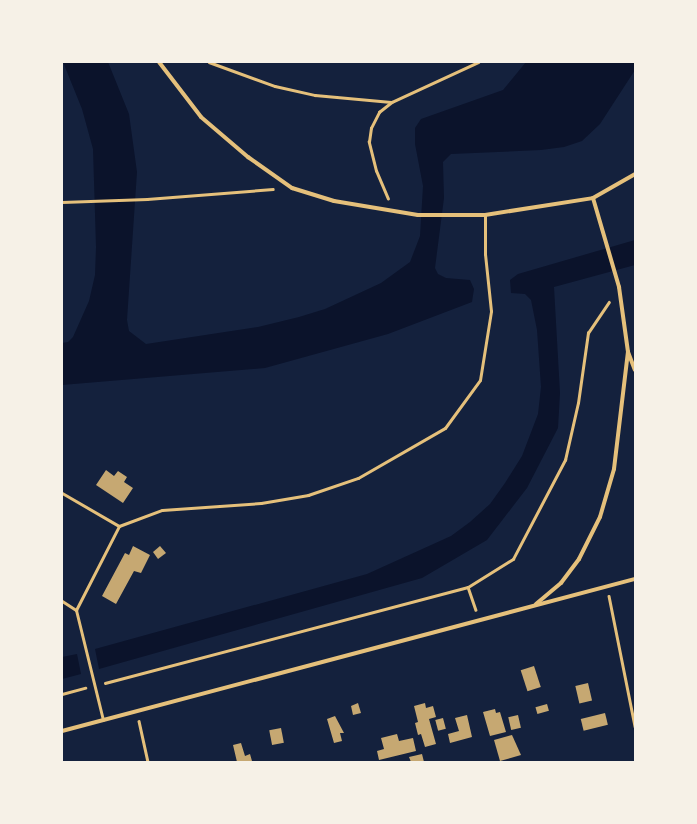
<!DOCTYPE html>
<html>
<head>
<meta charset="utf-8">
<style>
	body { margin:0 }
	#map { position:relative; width:697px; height:824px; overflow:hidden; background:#14213d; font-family:Jost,sans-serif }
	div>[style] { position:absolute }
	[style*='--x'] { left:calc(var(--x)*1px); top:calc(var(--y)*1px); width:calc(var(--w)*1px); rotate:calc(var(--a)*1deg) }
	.water>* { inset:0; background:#0b132b }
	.building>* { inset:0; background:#c6a872; transform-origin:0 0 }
	.path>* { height:2.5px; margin:-1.25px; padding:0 1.25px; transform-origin:1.25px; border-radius:1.25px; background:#e5c07b }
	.service>* { height:3px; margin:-1.5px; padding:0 1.5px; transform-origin:1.5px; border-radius:1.5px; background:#e5c07b }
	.minor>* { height:4px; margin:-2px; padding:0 2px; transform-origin:2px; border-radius:2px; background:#e5c07b }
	span { translate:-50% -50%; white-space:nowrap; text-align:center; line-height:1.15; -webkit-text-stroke:3px #f6f1e7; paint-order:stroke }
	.frame { position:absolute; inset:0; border:63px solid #f6f1e7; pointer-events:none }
</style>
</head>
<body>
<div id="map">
	<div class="water">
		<div style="clip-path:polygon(63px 62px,108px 62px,129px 114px,137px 172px,127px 320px,129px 331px,146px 344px,258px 327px,299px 317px,325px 309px,381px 283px,410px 262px,420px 236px,423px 186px,415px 144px,415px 128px,421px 119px,503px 90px,526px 62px,635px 62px,635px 70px,600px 124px,582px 141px,564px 147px,541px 150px,451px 154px,443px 162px,444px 198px,435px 268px,438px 274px,446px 278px,470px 280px,474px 289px,472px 302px,388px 334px,265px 368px,62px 385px,62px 343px,68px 342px,73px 337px,89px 301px,95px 275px,96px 247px,93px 149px,82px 109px)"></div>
		<div style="clip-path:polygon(635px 240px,635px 265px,554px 287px,560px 393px,558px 428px,527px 488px,487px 540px,422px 578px,99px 669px,95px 649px,367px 574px,451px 536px,470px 522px,490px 504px,505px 483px,522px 456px,538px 414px,541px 387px,537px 330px,531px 300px,525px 294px,511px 293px,510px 280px,518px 274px)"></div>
		<div style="clip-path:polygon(77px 654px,81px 674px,62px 679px,62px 657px)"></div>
	</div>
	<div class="building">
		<div style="clip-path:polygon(106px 470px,114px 476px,118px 471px,127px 477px,124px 482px,133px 488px,123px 503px,96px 485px)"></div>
		<div style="clip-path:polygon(133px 546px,150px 555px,141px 573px,134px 571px,116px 604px,102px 596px,125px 553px,129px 555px)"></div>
		<div style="clip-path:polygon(160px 546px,166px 553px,158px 559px,153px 552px)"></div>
		<div style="left:534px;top:666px;width:22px;height:14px;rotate:72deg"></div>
		<div style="left:588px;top:683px;width:18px;height:13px;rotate:77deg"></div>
		<div style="clip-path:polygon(358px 703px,361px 713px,353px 715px,351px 706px)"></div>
		<div style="clip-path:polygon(425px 703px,426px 708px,433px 706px,436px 717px,429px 719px,436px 744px,425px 747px,421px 734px,418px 735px,415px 723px,418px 722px,414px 706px)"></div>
		<div style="left:547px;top:704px;width:7px;height:12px;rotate:74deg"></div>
		<div style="clip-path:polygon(495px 709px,496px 713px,500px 712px,506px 732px,490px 736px,483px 712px)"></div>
		<div style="left:605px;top:713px;width:12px;height:25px;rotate:76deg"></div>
		<div style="clip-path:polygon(467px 715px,472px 737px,450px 743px,448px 734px,459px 731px,455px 718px)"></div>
		<div style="left:518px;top:715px;width:13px;height:10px;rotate:77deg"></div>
		<div style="clip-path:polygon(335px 716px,344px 733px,340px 733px,342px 741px,334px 743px,327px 719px)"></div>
		<div style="left:443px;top:718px;width:11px;height:8px;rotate:75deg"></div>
		<div style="left:281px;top:728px;width:15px;height:12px;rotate:79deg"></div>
		<div style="clip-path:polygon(397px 734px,399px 741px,413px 738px,416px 751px,379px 760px,377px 751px,384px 749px,381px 738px)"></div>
		<div style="clip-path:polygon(512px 735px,521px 755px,500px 761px,494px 740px)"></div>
		<div style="clip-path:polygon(241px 743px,245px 756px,250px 754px,252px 761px,237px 762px,233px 745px)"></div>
		<div style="clip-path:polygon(422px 754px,424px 762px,411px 762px,409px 757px)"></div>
	</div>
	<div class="path">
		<div style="--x:209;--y:62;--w:70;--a:20"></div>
		<div style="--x:275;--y:86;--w:41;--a:12.7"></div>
		<div style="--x:315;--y:95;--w:76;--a:5.3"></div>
		<div style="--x:388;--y:199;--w:30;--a:-113"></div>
		<div style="--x:376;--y:171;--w:30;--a:-104"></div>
		<div style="--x:369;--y:142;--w:14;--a:-82"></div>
		<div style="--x:371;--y:128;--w:18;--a:-63"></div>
		<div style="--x:379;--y:112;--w:16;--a:-38"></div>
		<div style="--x:392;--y:102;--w:95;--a:-24.9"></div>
		<div style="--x:62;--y:202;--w:85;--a:-2"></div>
		<div style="--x:147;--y:199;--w:126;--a:-4.5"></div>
		<div style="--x:468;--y:587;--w:24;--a:71"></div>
		<div style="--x:609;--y:596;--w:133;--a:78.7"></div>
		<div style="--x:105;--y:683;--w:375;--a:-14.8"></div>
		<div style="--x:468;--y:587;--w:53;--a:-31.9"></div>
		<div style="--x:513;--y:559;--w:112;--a:-62.3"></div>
		<div style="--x:565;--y:460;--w:58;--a:-77.2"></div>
		<div style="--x:578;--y:403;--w:71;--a:-81.9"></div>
		<div style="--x:588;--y:333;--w:37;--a:-56"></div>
		<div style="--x:62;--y:694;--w:24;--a:-15"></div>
		<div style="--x:139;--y:721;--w:42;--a:77.6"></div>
	</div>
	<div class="service">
		<div style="--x:62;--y:493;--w:66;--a:30.1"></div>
		<div style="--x:119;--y:526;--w:46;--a:-20.4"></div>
		<div style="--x:162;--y:510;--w:99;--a:-4"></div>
		<div style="--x:261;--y:503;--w:48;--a:-9.7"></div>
		<div style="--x:308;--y:495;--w:53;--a:-18.8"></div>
		<div style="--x:358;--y:478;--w:100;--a:-29.9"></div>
		<div style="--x:445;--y:428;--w:59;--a:-53.9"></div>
		<div style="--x:480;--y:380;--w:70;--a:-80.9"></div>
		<div style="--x:491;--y:311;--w:57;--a:-96"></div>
		<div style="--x:485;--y:254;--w:39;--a:-90"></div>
		<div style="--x:62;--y:601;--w:17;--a:33"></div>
		<div style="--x:76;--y:610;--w:94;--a:-62.9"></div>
		<div style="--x:76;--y:610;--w:113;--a:76.2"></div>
	</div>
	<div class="minor">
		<div style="--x:159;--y:62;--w:69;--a:52.6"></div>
		<div style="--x:201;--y:117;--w:62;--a:40.4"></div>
		<div style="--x:248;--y:157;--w:54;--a:35.2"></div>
		<div style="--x:292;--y:188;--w:44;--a:17.2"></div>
		<div style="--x:334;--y:201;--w:85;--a:9.5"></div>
		<div style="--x:418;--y:215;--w:67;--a:0"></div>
		<div style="--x:485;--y:215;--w:109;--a:-8.9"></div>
		<div style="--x:593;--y:198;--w:48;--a:-29.7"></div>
		<div style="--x:593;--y:198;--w:93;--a:73.7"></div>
		<div style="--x:619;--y:287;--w:66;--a:82.1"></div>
		<div style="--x:628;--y:352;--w:19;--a:69"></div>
		<div style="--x:536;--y:604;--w:33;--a:-40"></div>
		<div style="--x:561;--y:583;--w:30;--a:-53"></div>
		<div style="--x:579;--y:559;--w:47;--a:-63.4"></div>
		<div style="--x:600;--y:517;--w:50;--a:-73.7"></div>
		<div style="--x:614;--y:469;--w:118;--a:-83.2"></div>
		<div style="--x:62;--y:731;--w:593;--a:-14.86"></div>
	</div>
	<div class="frame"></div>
</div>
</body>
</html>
